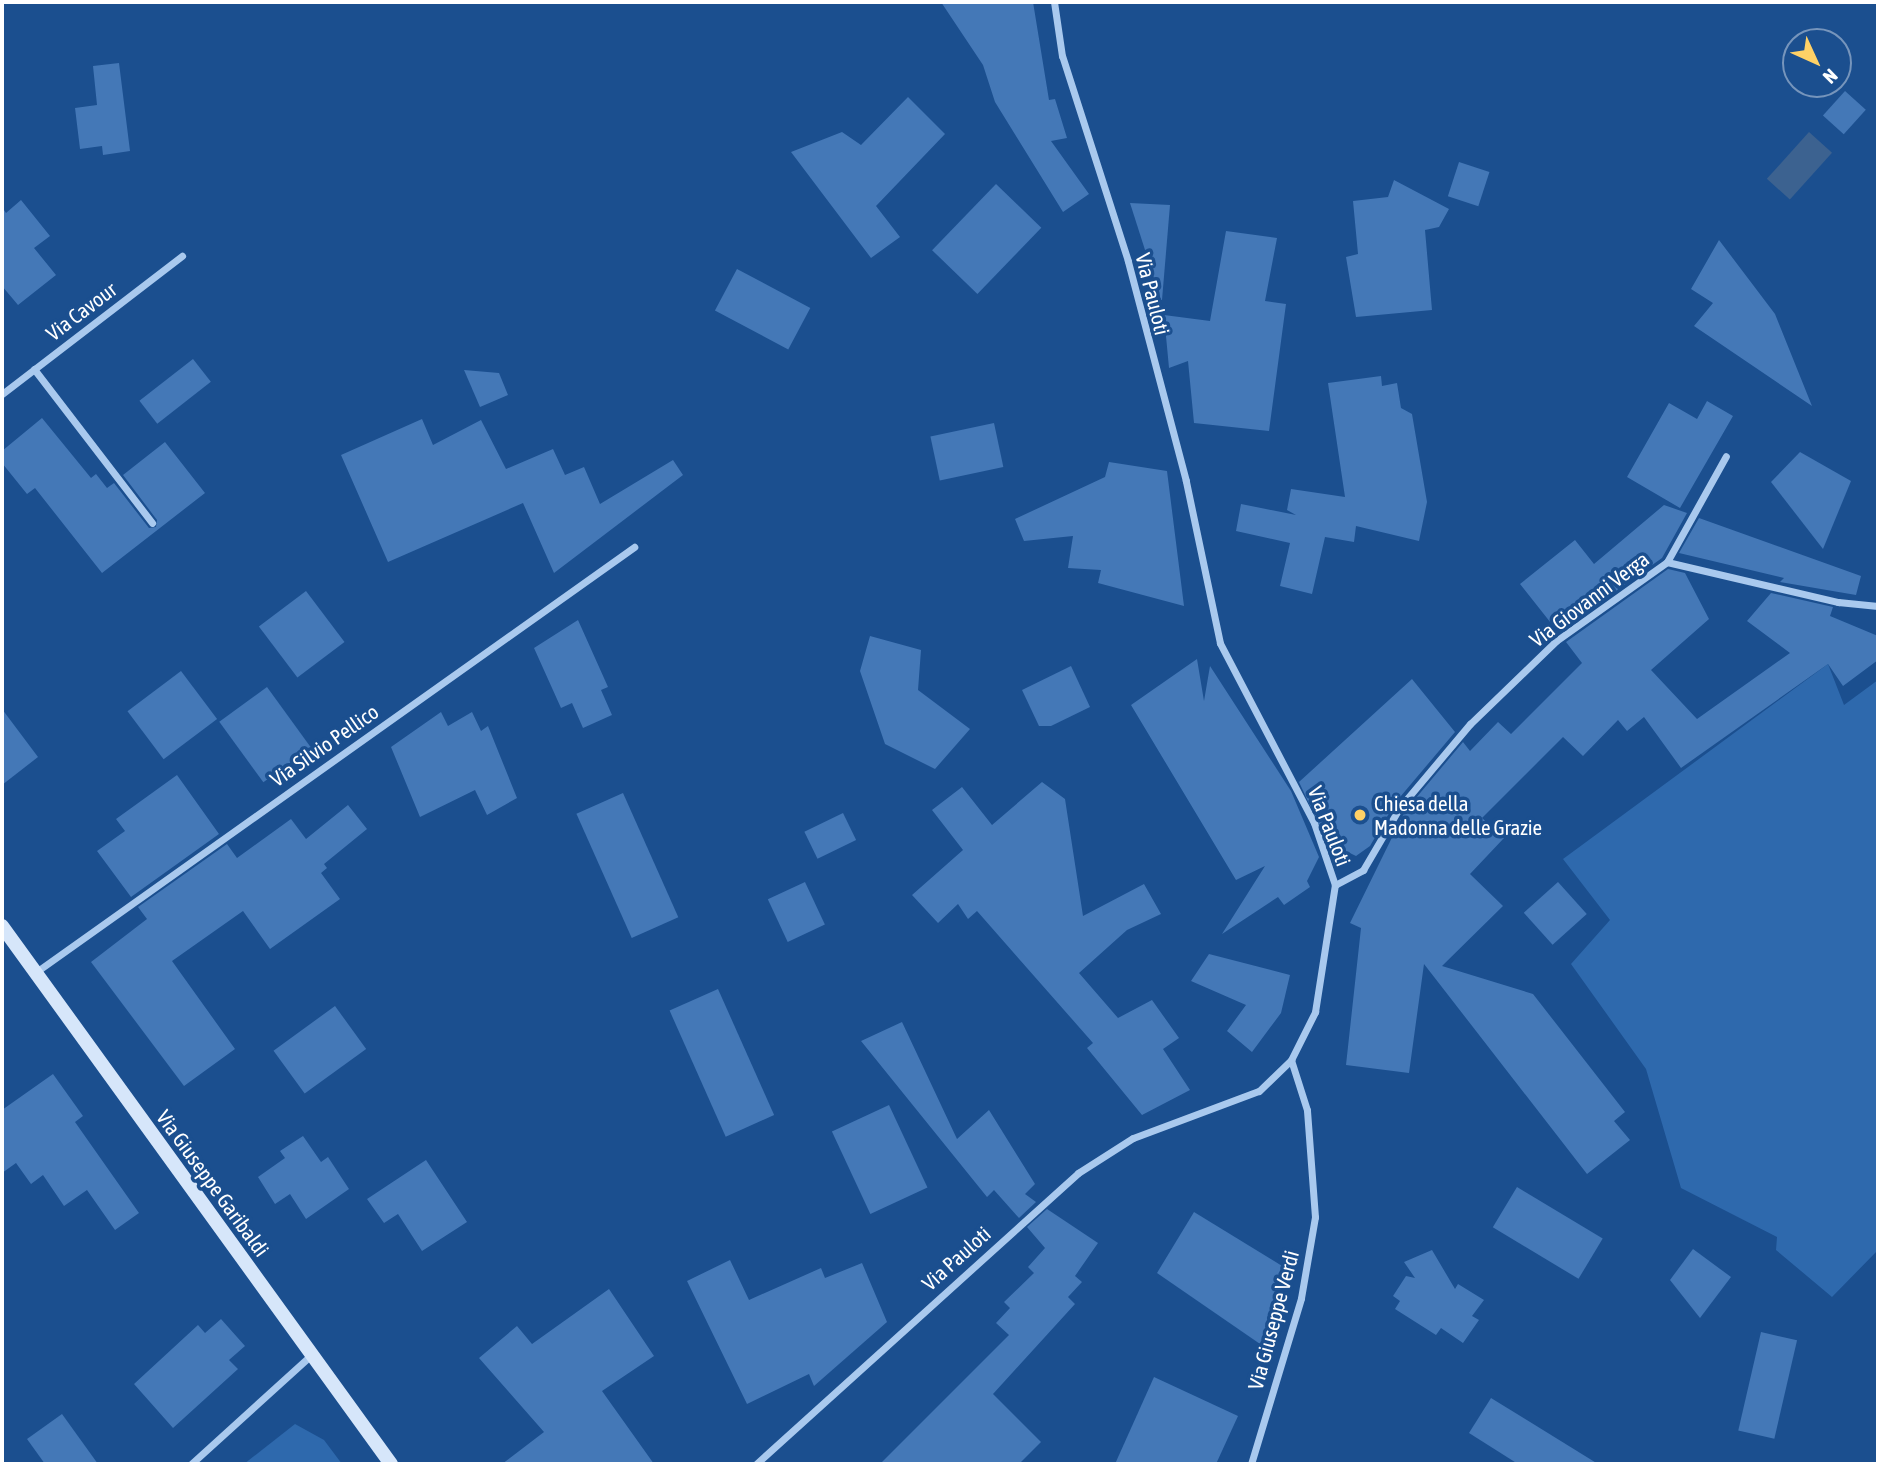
<!DOCTYPE html>
<html>
<head>
<meta charset="utf-8">
<style>
	body { margin:0 }
	#map { position:relative; width:1880px; height:1466px; overflow:hidden; background:#1b4f8f; font-family:"Asap Condensed",sans-serif }
	div>[style] { position:absolute }
	[style*='--x'] { left:calc(var(--x)*1px); top:calc(var(--y)*1px); width:calc(var(--w)*1px); rotate:calc(var(--a)*1deg) }
	.green>* { inset:0; background:#2e69ad }
	.water>* { inset:0; background:#3c6290; transform-origin:0 0 }
	.building>* { inset:0; background:#4478b7; transform-origin:0 0 }
	.street>* { height:7px; margin:-3.5px; padding:0 3.5px; transform-origin:3.5px; border-radius:3.5px; background:#a9c9ee }
	.secondary>* { height:14px; margin:-7px; padding:0 7px; transform-origin:7px; border-radius:7px; background:#d6e6fa }
	.dots>* { width:19px; height:19px; translate:-50% -50%; box-sizing:border-box; border:4px solid #1b4f8f; border-radius:50% }
	span { translate:-50% -50%; white-space:nowrap; text-align:center; line-height:1.15; -webkit-text-stroke:7px #1b4f8f; paint-order:stroke }
	.street-label { font-size:21px; color:#fff }
	.poi-label { font-size:21px; color:#fff }
	.left { translate:0 -50%; text-align:left }
	.frame { position:absolute; inset:0; border:4px solid #fff; pointer-events:none }
	.north { position:absolute; left:1782px; top:28px; width:70px; height:70px; box-sizing:border-box; background:#1b4f8f; border:2px solid #7695bc; border-radius:50%; rotate:135deg; font-size:19px; font-weight:700; line-height:28px; text-align:center; color:#fff }
	.north::after { content:''; display:block; margin:auto; width:24px; height:32px; background:#ffd166; clip-path:polygon(50% 0,100% 100%,50% 72%,0 100%) }
</style>
</head>
<body>
<div id="map">
	<div class="green">
		<div style="clip-path:polygon(1828px 664px,1844px 705px,1878px 680px,1878px 1250px,1832px 1297px,1776px 1250px,1777px 1237px,1681px 1188px,1646px 1069px,1571px 964px,1610px 920px,1563px 859px)"></div>
		<div style="clip-path:polygon(295px 1424px,324px 1440px,342px 1464px,244px 1464px)"></div>
	</div>
	<div class="water">
		<div style="left:1809px;top:132px;width:31px;height:63px;rotate:42deg"></div>
	</div>
	<div class="building">
		<div style="clip-path:polygon(941px 2px,1033px 2px,1049px 100px,1055px 99px,1067px 138px,1051px 141px,1089px 194px,1063px 212px,995px 102px,983px 65px)"></div>
		<div style="clip-path:polygon(119px 63px,130px 151px,103px 155px,102px 146px,80px 149px,75px 108px,97px 105px,93px 66px)"></div>
		<div style="left:1845px;top:91px;width:28px;height:33px;rotate:42deg"></div>
		<div style="clip-path:polygon(908px 97px,945px 134px,876px 206px,900px 237px,871px 258px,791px 152px,842px 132px,861px 145px)"></div>
		<div style="left:1459px;top:162px;width:32px;height:36px;rotate:18deg"></div>
		<div style="clip-path:polygon(1394px 180px,1449px 209px,1439px 227px,1425px 230px,1432px 310px,1356px 317px,1346px 257px,1358px 254px,1353px 201px,1388px 197px)"></div>
		<div style="left:996px;top:184px;width:63px;height:92px;rotate:44deg"></div>
		<div style="clip-path:polygon(21px 200px,50px 236px,34px 248px,56px 275px,18px 305px,2px 286px,2px 207px,6px 213px)"></div>
		<div style="clip-path:polygon(1130px 203px,1170px 205px,1162px 300px,1161px 300px)"></div>
		<div style="clip-path:polygon(1226px 231px,1277px 238px,1265px 301px,1286px 304px,1269px 431px,1194px 423px,1188px 361px,1169px 368px,1164px 315px,1210px 321px)"></div>
		<div style="clip-path:polygon(1719px 240px,1775px 314px,1812px 406px,1694px 326px,1713px 303px,1691px 289px)"></div>
		<div style="left:737px;top:269px;width:83px;height:47px;rotate:28deg"></div>
		<div style="left:193px;top:359px;width:29px;height:68px;rotate:52deg"></div>
		<div style="clip-path:polygon(464px 370px,499px 373px,508px 395px,480px 407px)"></div>
		<div style="clip-path:polygon(1381px 376px,1382px 386px,1397px 383px,1401px 408px,1412px 414px,1427px 502px,1419px 541px,1356px 526px,1354px 542px,1325px 537px,1312px 594px,1280px 586px,1290px 543px,1236px 531px,1241px 504px,1296px 515px,1287px 510px,1291px 489px,1345px 497px,1328px 383px)"></div>
		<div style="clip-path:polygon(1707px 401px,1733px 416px,1680px 508px,1627px 477px,1669px 403px,1697px 419px)"></div>
		<div style="clip-path:polygon(42px 418px,91px 478px,96px 474px,107px 488px,114px 483px,149px 528px,156px 527px,157px 520px,123px 475px,165px 442px,205px 493px,102px 573px,35px 488px,27px 494px,2px 463px,2px 451px)"></div>
		<div style="clip-path:polygon(422px 419px,433px 445px,481px 420px,506px 469px,553px 449px,565px 475px,584px 467px,600px 504px,673px 460px,683px 475px,554px 573px,523px 503px,388px 562px,341px 455px)"></div>
		<div style="left:994px;top:423px;width:45px;height:65px;rotate:78deg"></div>
		<div style="clip-path:polygon(1800px 452px,1851px 481px,1823px 549px,1771px 482px)"></div>
		<div style="clip-path:polygon(1109px 462px,1167px 471px,1184px 606px,1098px 583px,1101px 570px,1068px 568px,1073px 536px,1024px 541px,1015px 519px,1105px 477px)"></div>
		<div style="clip-path:polygon(1664px 505px,1687px 513px,1662px 558px,1558px 632px,1520px 584px,1575px 540px,1594px 564px)"></div>
		<div style="clip-path:polygon(1699px 518px,1861px 576px,1856px 595px,1780px 582px,1784px 578px,1679px 553px)"></div>
		<div style="clip-path:polygon(1668px 569px,1685px 573px,1709px 619px,1651px 670px,1697px 719px,1790px 653px,1747px 621px,1771px 593px,1833px 607px,1830px 616px,1878px 636px,1878px 660px,1843px 686px,1828px 664px,1681px 768px,1644px 717px,1627px 731px,1618px 720px,1583px 756px,1563px 737px,1482px 818px,1504px 838px,1470px 874px,1503px 906px,1442px 966px,1533px 994px,1625px 1112px,1614px 1121px,1630px 1140px,1587px 1174px,1424px 964px,1409px 1073px,1346px 1065px,1361px 928px,1350px 923px,1405px 811px,1463px 742px,1470px 751px,1498px 722px,1511px 734px,1582px 663px,1566px 642px)"></div>
		<div style="left:306px;top:591px;width:64px;height:59px;rotate:53deg"></div>
		<div style="clip-path:polygon(578px 620px,608px 687px,601px 690px,612px 715px,583px 728px,572px 703px,561px 708px,534px 648px)"></div>
		<div style="clip-path:polygon(870px 636px,921px 650px,918px 690px,970px 729px,935px 769px,885px 744px,860px 671px)"></div>
		<div style="clip-path:polygon(1197px 659px,1204px 701px,1210px 666px,1291px 791px,1319px 857px,1307px 881px,1310px 887px,1284px 905px,1278px 897px,1222px 934px,1265px 866px,1236px 880px,1131px 705px)"></div>
		<div style="clip-path:polygon(1071px 666px,1090px 707px,1051px 726px,1039px 726px,1022px 690px)"></div>
		<div style="left:181px;top:671px;width:60px;height:67px;rotate:53deg"></div>
		<div style="clip-path:polygon(1412px 679px,1455px 732px,1395px 803px,1370px 846px,1356px 856px,1327px 842px,1299px 782px)"></div>
		<div style="left:267px;top:687px;width:75px;height:59px;rotate:54deg"></div>
		<div style="clip-path:polygon(2px 709px,38px 757px,2px 785px)"></div>
		<div style="clip-path:polygon(441px 712px,448px 726px,472px 712px,481px 731px,488px 726px,517px 798px,487px 815px,475px 790px,420px 817px,391px 747px)"></div>
		<div style="clip-path:polygon(177px 775px,219px 834px,131px 897px,97px 851px,125px 831px,116px 819px)"></div>
		<div style="clip-path:polygon(1042px 782px,1065px 799px,1083px 916px,1144px 884px,1161px 914px,1127px 930px,1079px 973px,1118px 1018px,1152px 1000px,1179px 1038px,1163px 1049px,1190px 1090px,1142px 1115px,1087px 1048px,1093px 1043px,977px 911px,968px 919px,958px 904px,938px 923px,912px 895px,963px 850px,932px 810px,962px 787px,992px 825px)"></div>
		<div style="left:623px;top:793px;width:136px;height:51px;rotate:66deg"></div>
		<div style="clip-path:polygon(348px 805px,367px 829px,324px 864px,327px 868px,321px 873px,340px 899px,270px 949px,243px 911px,172px 961px,235px 1049px,184px 1086px,91px 962px,147px 919px,138px 907px,227px 844px,237px 858px,291px 819px,306px 839px)"></div>
		<div style="left:843px;top:813px;width:30px;height:43px;rotate:64deg"></div>
		<div style="left:805px;top:882px;width:47px;height:41px;rotate:65deg"></div>
		<div style="left:1558px;top:882px;width:43px;height:46px;rotate:48deg"></div>
		<div style="clip-path:polygon(1209px 954px,1290px 975px,1281px 1013px,1252px 1052px,1227px 1031px,1246px 1005px,1191px 981px)"></div>
		<div style="left:718px;top:989px;width:138px;height:53px;rotate:66deg"></div>
		<div style="left:335px;top:1006px;width:53px;height:76px;rotate:54deg"></div>
		<div style="clip-path:polygon(902px 1022px,957px 1139px,989px 1110px,1035px 1184px,1025px 1194px,1036px 1202px,1019px 1218px,994px 1190px,987px 1197px,861px 1041px)"></div>
		<div style="clip-path:polygon(53px 1074px,83px 1116px,75px 1122px,139px 1213px,115px 1230px,87px 1190px,64px 1206px,43px 1175px,31px 1184px,16px 1163px,2px 1173px,2px 1110px)"></div>
		<div style="left:889px;top:1105px;width:91px;height:63px;rotate:65deg"></div>
		<div style="clip-path:polygon(303px 1136px,321px 1162px,328px 1157px,349px 1189px,306px 1219px,290px 1194px,275px 1204px,258px 1177px,285px 1158px,280px 1151px)"></div>
		<div style="clip-path:polygon(426px 1160px,467px 1222px,422px 1251px,398px 1214px,384px 1223px,367px 1199px)"></div>
		<div style="left:1517px;top:1187px;width:100px;height:47px;rotate:31deg"></div>
		<div style="clip-path:polygon(1047px 1209px,1098px 1243px,1075px 1276px,1082px 1282px,1068px 1297px,1075px 1304px,993px 1394px,1041px 1442px,1019px 1464px,880px 1464px,1009px 1335px,996px 1323px,1010px 1308px,1004px 1302px,1034px 1273px,1028px 1267px,1045px 1248px,1027px 1227px)"></div>
		<div style="clip-path:polygon(1194px 1212px,1287px 1269px,1263px 1346px,1157px 1273px)"></div>
		<div style="clip-path:polygon(1693px 1249px,1731px 1277px,1700px 1318px,1670px 1280px)"></div>
		<div style="clip-path:polygon(1432px 1250px,1455px 1289px,1458px 1284px,1484px 1300px,1472px 1316px,1479px 1320px,1463px 1343px,1441px 1328px,1436px 1335px,1395px 1309px,1400px 1301px,1393px 1296px,1406px 1276px,1415px 1278px,1404px 1262px)"></div>
		<div style="clip-path:polygon(730px 1260px,749px 1300px,821px 1268px,825px 1278px,862px 1263px,887px 1322px,814px 1386px,809px 1374px,747px 1404px,687px 1281px)"></div>
		<div style="clip-path:polygon(609px 1289px,654px 1356px,602px 1391px,654px 1464px,502px 1464px,544px 1432px,479px 1358px,517px 1326px,532px 1344px)"></div>
		<div style="clip-path:polygon(221px 1319px,245px 1346px,229px 1360px,238px 1369px,173px 1428px,134px 1384px,198px 1325px,205px 1333px)"></div>
		<div style="left:1761px;top:1332px;width:37px;height:101px;rotate:13deg"></div>
		<div style="clip-path:polygon(1154px 1377px,1238px 1416px,1216px 1464px,1115px 1464px)"></div>
		<div style="clip-path:polygon(1491px 1398px,1598px 1464px,1518px 1464px,1469px 1433px)"></div>
		<div style="clip-path:polygon(62px 1414px,98px 1464px,45px 1464px,27px 1439px)"></div>
	</div>
	<div class="street">
		<div style="--x:34;--y:369;--w:194;--a:52.5"></div>
		<div style="--x:2;--y:394;--w:227;--a:-37.5"></div>
		<div style="--x:1667;--y:562;--w:121;--a:-60.9"></div>
		<div style="--x:1335;--y:885;--w:32;--a:-28"></div>
		<div style="--x:1363;--y:870;--w:73;--a:-59.6"></div>
		<div style="--x:1400;--y:807;--w:109;--a:-49.9"></div>
		<div style="--x:1470;--y:724;--w:120;--a:-44"></div>
		<div style="--x:1556;--y:641;--w:136;--a:-35.4"></div>
		<div style="--x:1667;--y:562;--w:176;--a:13.2"></div>
		<div style="--x:1838;--y:602;--w:40;--a:5.7"></div>
		<div style="--x:36;--y:972;--w:734;--a:-35.4"></div>
		<div style="--x:191;--y:1464;--w:162;--a:-42.2"></div>
		<div style="--x:756;--y:1464;--w:434;--a:-42.1"></div>
		<div style="--x:1078;--y:1173;--w:65;--a:-32.5"></div>
		<div style="--x:1133;--y:1138;--w:134;--a:-20.5"></div>
		<div style="--x:1259;--y:1091;--w:45;--a:-44.1"></div>
		<div style="--x:1291;--y:1060;--w:54;--a:-63.4"></div>
		<div style="--x:1315;--y:1012;--w:129;--a:-81.1"></div>
		<div style="--x:1335;--y:885;--w:65;--a:-108.7"></div>
		<div style="--x:1314;--y:823;--w:203;--a:-117.6"></div>
		<div style="--x:1220;--y:643;--w:166;--a:-101.9"></div>
		<div style="--x:1186;--y:481;--w:228;--a:-104.8"></div>
		<div style="--x:1128;--y:261;--w:215;--a:-107.8"></div>
		<div style="--x:1062;--y:56;--w:55;--a:-98.4"></div>
		<div style="--x:1251;--y:1464;--w:173;--a:-73.2"></div>
		<div style="--x:1301;--y:1298;--w:82;--a:-80.2"></div>
		<div style="--x:1315;--y:1217;--w:107;--a:-94.3"></div>
		<div style="--x:1307;--y:1110;--w:52;--a:-107.7"></div>
	</div>
	<div class="secondary">
		<div style="--x:2;--y:926;--w:664;--a:54.13"></div>
	</div>
	<div class="dots">
		<div style="left:1360px;top:815px;background:#ffd166"></div>
	</div>
	<div class="street-label">
		<span style="left:1153px;top:294px;rotate:76deg">Via Pauloti</span>
		<span style="left:81px;top:311px;rotate:-37deg">Via Cavour</span>
		<span style="left:1589px;top:599px;rotate:-37deg">Via Giovanni Verga</span>
		<span style="left:324px;top:745px;rotate:-35deg">Via Silvio Pellico</span>
		<span style="left:1330px;top:826px;rotate:69deg">Via Pauloti</span>
		<span style="left:213px;top:1183px;rotate:54deg">Via Giuseppe Garibaldi</span>
		<span style="left:956px;top:1258px;rotate:-42deg">Via Pauloti</span>
		<span style="left:1273px;top:1320px;rotate:-75deg">Via Giuseppe Verdi</span>
	</div>
	<div class="poi-label">
		<span class="left" style="left:1374px;top:815px">Chiesa della<br>Madonna delle Grazie</span>
	</div>
	<div class="frame"></div>
	<div class="north">N</div>
</div>
</body>
</html>
